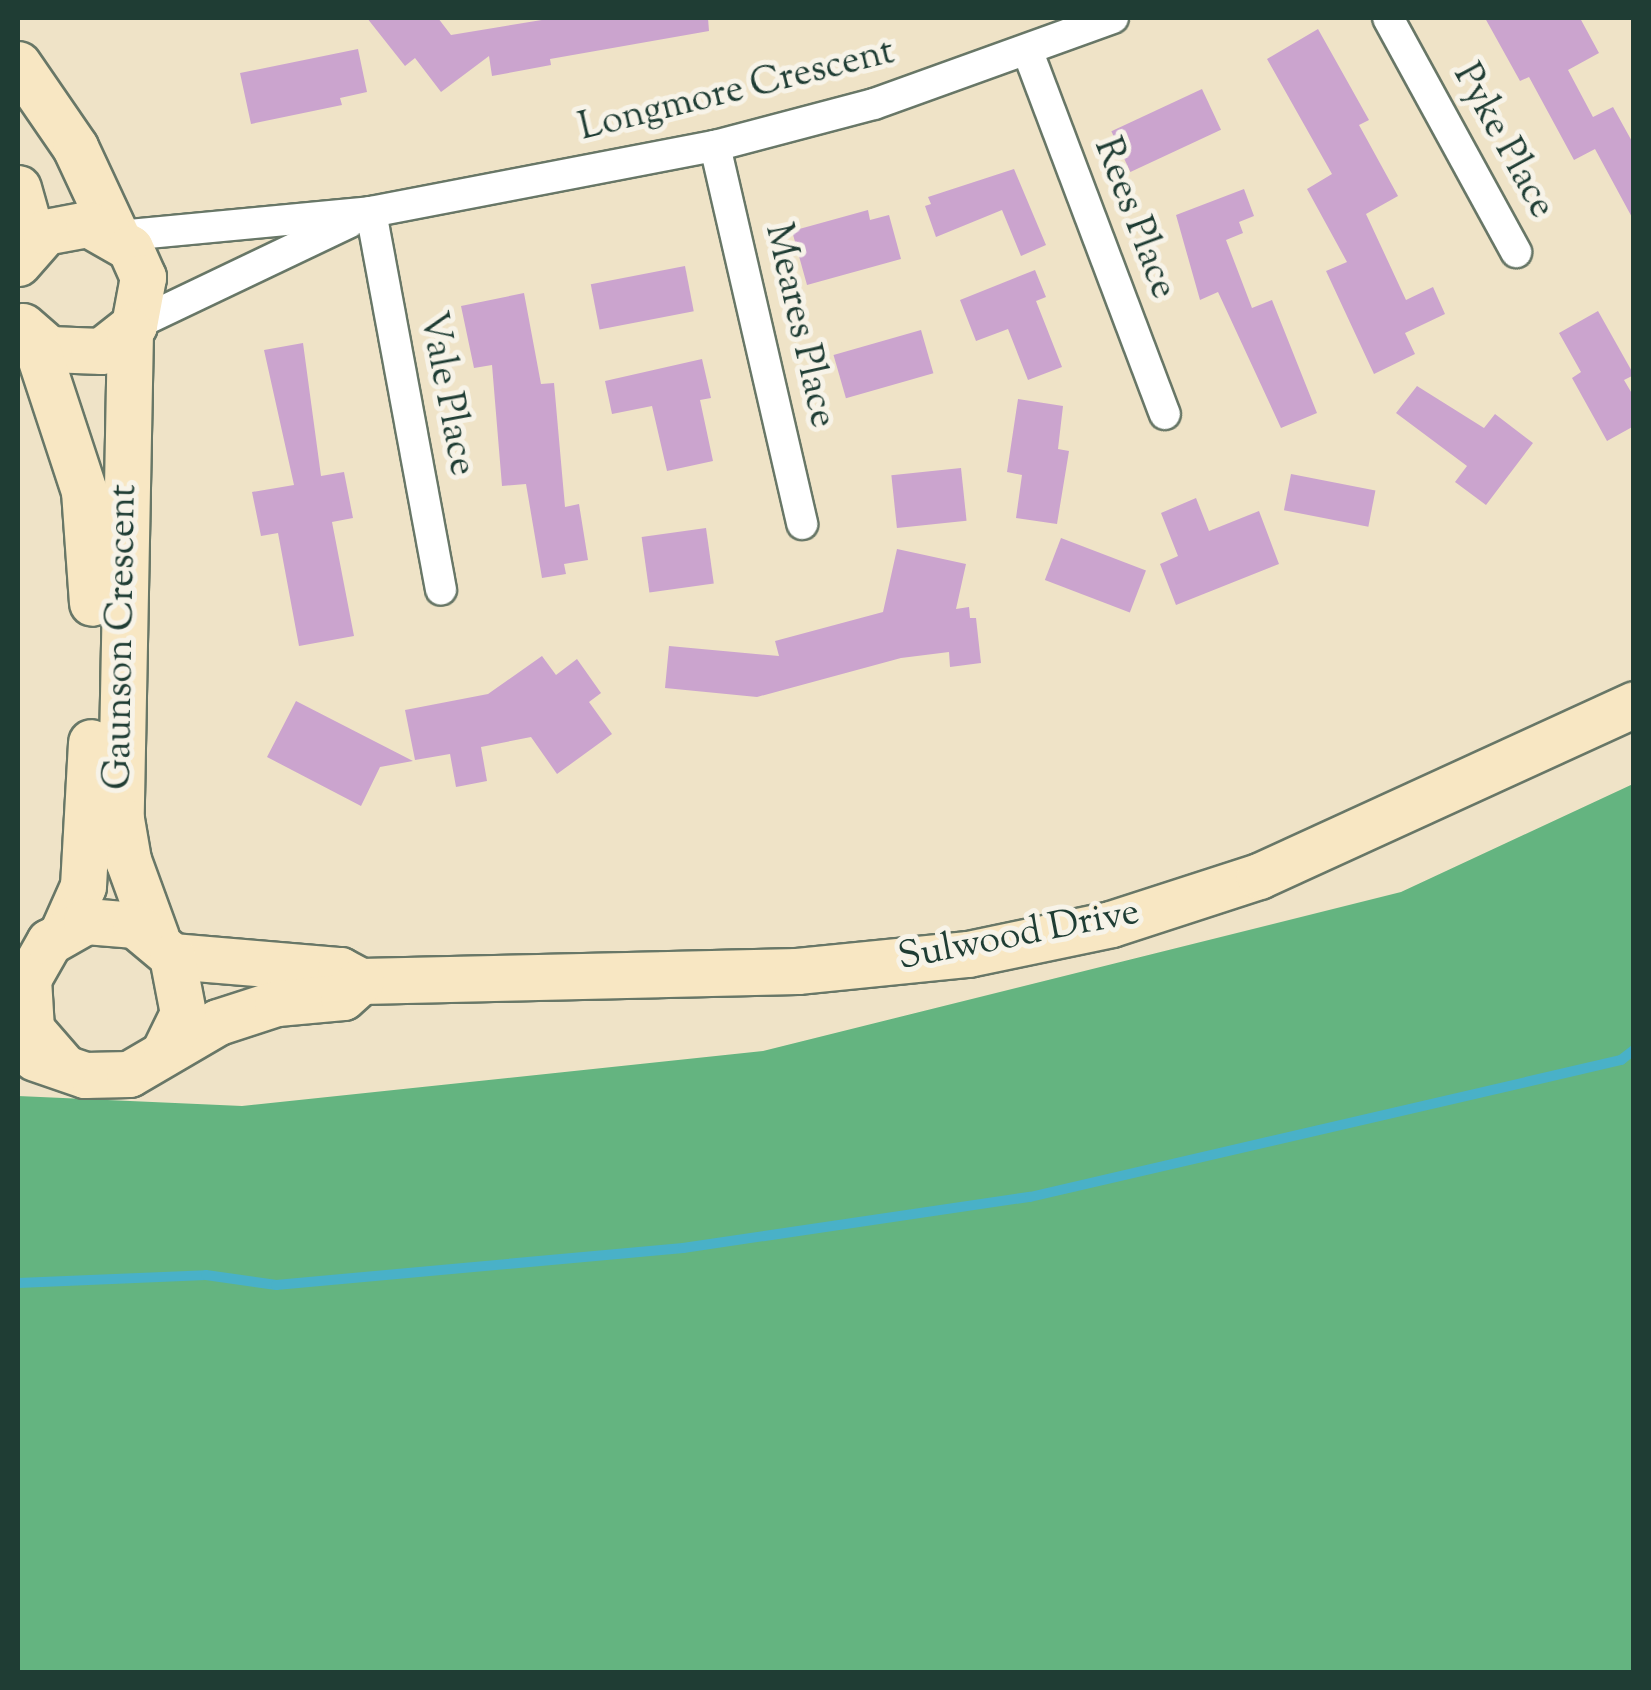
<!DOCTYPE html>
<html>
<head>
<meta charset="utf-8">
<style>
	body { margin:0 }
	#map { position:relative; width:1651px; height:1690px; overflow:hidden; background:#efe3c7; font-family:"Sorts Mill Goudy",serif }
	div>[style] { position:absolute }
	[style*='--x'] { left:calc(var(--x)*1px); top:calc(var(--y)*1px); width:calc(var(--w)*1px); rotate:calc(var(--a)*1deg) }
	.forest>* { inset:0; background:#64b480 }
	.stream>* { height:10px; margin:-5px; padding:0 5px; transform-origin:5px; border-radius:5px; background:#49b1c8 }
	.building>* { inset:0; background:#cba4ce; transform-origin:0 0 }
	.roads { filter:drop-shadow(2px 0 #687767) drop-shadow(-2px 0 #687767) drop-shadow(0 2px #687767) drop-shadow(0 -2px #687767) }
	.street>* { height:30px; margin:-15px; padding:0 15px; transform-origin:15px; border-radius:15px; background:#fff }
	.secondary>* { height:45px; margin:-22.5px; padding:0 22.5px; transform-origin:22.5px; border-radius:22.5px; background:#f8e7c3 }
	span { translate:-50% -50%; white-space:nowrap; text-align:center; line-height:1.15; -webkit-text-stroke:10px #f7f3e8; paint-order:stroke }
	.street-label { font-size:38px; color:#1f3d34 }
	.frame { position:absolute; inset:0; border:20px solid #1f3d34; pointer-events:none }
</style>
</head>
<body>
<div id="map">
	<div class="forest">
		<div style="clip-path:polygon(1633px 784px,1633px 1672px,18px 1672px,18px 1096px,242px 1106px,763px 1051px,1401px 892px)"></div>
	</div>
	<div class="stream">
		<div style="--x:18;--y:1283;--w:188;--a:-2.4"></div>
		<div style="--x:206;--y:1275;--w:71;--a:8.1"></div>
		<div style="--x:276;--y:1285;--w:409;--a:-5.2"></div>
		<div style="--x:683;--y:1248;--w:351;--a:-8.4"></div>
		<div style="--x:1030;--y:1197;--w:607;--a:-13.05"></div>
		<div style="--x:1621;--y:1060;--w:16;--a:-38"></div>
	</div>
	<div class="building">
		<div style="clip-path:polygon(367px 18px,438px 18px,451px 35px,554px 18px,708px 18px,709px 31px,550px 59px,551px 65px,492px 76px,489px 56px,441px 92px,415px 58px,405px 66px)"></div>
		<div style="clip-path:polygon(1485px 18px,1580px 18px,1599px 53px,1568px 70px,1593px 117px,1613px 107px,1634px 145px,1634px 221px,1595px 149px,1574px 160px,1529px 77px,1520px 81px)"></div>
		<div style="clip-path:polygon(1318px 29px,1369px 120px,1359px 125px,1398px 196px,1366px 214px,1406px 300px,1433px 287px,1445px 314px,1405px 333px,1415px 354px,1374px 374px,1326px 271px,1347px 262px,1307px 189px,1332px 174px,1267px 59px)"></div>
		<div style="clip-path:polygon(358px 49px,367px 92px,340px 98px,342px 105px,251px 124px,240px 73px)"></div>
		<div style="left:1202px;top:89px;width:45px;height:100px;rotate:65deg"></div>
		<div style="clip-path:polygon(1014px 169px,1046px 245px,1021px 256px,1002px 210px,936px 237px,925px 206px,931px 204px,928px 197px)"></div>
		<div style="clip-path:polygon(1244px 189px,1254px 216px,1239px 222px,1243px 233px,1226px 240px,1252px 308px,1272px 300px,1317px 413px,1281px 428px,1218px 292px,1200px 300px,1176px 215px)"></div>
		<div style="clip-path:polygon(868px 210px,870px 220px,889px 215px,901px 259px,807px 285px,792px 231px)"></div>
		<div style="left:685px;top:266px;width:46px;height:96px;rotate:79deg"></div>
		<div style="clip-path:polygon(1035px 270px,1046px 297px,1036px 301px,1062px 367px,1028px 380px,1008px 329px,976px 341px,960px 300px)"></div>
		<div style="clip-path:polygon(524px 293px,541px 384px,554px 383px,565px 507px,579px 504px,588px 560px,564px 564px,566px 574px,542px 578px,526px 484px,502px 486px,492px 365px,474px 368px,461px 306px)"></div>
		<div style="clip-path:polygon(1598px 311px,1634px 375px,1624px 380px,1634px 397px,1634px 426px,1607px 441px,1572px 378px,1581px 372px,1559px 333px)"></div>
		<div style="left:921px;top:330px;width:45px;height:91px;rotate:74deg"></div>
		<div style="clip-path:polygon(303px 343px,321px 476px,344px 472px,353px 518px,332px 522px,354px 636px,299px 646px,278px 533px,261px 536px,252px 492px,294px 485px,264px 350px)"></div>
		<div style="clip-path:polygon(702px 359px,711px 398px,700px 400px,713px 461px,667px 471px,652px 406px,612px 414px,605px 381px)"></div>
		<div style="clip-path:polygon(1417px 386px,1484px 428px,1495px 414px,1533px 443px,1486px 505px,1455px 482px,1467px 466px,1396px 413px)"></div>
		<div style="clip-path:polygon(1018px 399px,1063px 406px,1058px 449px,1069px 451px,1057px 524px,1016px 518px,1022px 475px,1007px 472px)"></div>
		<div style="left:961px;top:468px;width:53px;height:70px;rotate:84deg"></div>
		<div style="left:1291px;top:474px;width:86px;height:37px;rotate:11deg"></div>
		<div style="clip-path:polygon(1196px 498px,1209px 531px,1259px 511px,1279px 564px,1176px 605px,1160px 564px,1178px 556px,1161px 513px)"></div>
		<div style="left:706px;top:528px;width:56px;height:65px;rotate:82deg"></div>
		<div style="left:1061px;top:538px;width:91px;height:45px;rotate:21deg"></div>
		<div style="clip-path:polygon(897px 549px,966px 564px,956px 609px,969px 607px,970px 618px,976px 618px,981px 663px,950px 667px,949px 652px,901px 658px,757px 697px,665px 688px,669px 646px,779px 656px,775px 641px,883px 612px)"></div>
		<div style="clip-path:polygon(542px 656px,556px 675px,577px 659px,601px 693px,589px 702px,612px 734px,557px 774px,531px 737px,481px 747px,487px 781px,456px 787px,450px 754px,415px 760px,405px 710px,488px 694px)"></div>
		<div style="clip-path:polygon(296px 701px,413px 761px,380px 767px,361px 806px,267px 757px)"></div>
	</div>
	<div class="roads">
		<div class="street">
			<div style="--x:1388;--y:18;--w:267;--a:61.3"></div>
			<div style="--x:1028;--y:52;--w:387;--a:69.3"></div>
			<div style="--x:715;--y:146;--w:388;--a:77"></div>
			<div style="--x:371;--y:212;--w:384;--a:79.5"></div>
			<div style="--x:118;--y:236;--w:254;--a:-5.4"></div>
			<div style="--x:371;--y:212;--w:350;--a:-10.9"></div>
			<div style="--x:715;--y:146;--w:164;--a:-14.8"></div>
			<div style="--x:874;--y:104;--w:254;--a:-19.8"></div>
			<div style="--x:134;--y:325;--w:239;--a:-25.5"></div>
		</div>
		<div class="secondary">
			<div style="--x:18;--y:64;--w:101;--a:55.5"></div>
			<div style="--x:75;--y:147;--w:97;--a:65"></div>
			<div style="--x:18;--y:188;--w:55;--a:74.2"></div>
			<div style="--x:18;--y:263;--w:41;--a:-48.9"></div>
			<div style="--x:45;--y:232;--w:44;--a:-10.5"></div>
			<div style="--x:88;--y:224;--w:48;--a:29.7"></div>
			<div style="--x:130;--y:248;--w:32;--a:66"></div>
			<div style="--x:143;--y:277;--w:49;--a:100.6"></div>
			<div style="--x:134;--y:325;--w:42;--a:141.8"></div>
			<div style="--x:101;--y:351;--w:52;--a:-177.8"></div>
			<div style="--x:49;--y:349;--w:35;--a:-139"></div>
			<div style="--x:130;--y:331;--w:488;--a:91.1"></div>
			<div style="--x:121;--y:819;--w:42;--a:80.3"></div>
			<div style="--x:128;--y:860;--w:82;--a:70"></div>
			<div style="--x:34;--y:339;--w:160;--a:71.8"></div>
			<div style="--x:84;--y:491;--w:112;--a:85.9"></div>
			<div style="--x:63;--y:931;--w:49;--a:-66"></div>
			<div style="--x:83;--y:886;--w:144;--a:-86.8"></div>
			<div style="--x:172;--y:956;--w:169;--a:4.8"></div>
			<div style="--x:340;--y:970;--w:24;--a:28"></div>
			<div style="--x:361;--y:981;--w:436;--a:-1.3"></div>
			<div style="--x:797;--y:971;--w:172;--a:-5.7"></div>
			<div style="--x:968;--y:954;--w:146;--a:-11.8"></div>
			<div style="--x:1111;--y:924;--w:156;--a:-18"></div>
			<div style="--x:1259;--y:876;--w:413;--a:-24.6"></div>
			<div style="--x:35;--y:1058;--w:53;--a:18.8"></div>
			<div style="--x:85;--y:1075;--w:44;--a:-1.3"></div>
			<div style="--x:129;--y:1074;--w:103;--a:-30.3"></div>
			<div style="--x:218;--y:1022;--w:62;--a:-17.9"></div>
			<div style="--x:277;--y:1003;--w:66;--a:-5.2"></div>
			<div style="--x:343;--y:997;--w:24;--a:-42"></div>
			<div style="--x:64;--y:1067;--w:50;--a:-131"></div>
			<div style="--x:31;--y:1029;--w:50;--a:-93.4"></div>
			<div style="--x:28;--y:979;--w:43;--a:-60.4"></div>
			<div style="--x:49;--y:942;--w:43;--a:-29.6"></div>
			<div style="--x:86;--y:921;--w:49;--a:4.7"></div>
			<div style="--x:135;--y:925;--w:48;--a:40"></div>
			<div style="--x:172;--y:956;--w:58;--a:79.1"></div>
			<div style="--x:183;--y:1013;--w:39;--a:116"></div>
		</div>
	</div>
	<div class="street-label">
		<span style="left:737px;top:92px;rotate:-14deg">Longmore Crescent</span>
		<span style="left:1502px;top:142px;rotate:61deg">Pyke Place</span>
		<span style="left:1133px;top:219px;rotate:69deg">Rees Place</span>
		<span style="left:798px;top:326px;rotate:77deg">Meares Place</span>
		<span style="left:445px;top:394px;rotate:79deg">Vale Place</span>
		<span style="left:123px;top:637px;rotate:-89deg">Gaunson Crescent</span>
		<span style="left:1019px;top:937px;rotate:-11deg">Sulwood Drive</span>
	</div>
	<div class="frame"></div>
</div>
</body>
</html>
